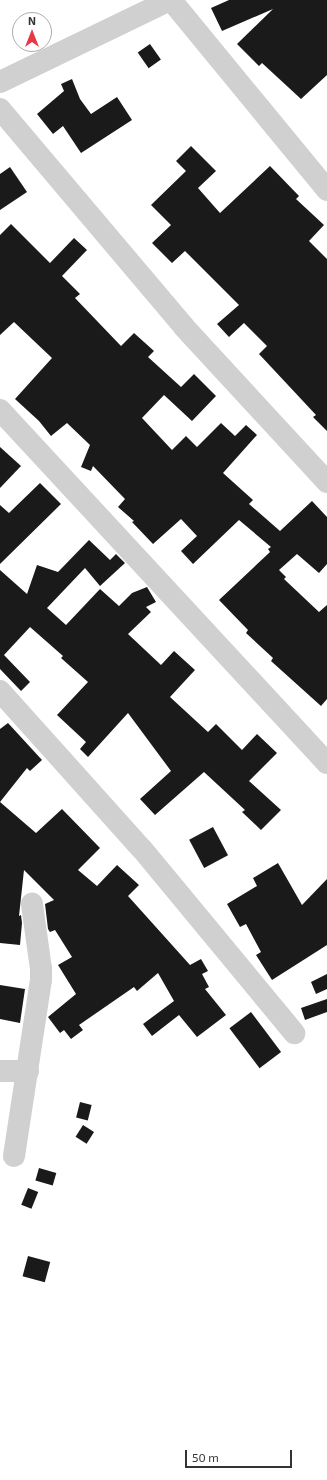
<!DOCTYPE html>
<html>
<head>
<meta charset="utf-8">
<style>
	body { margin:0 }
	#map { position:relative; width:327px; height:1480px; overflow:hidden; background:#fff; font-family:"Exo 2",sans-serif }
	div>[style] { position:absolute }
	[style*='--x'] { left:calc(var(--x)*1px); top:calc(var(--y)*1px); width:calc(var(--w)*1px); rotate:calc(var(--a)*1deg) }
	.building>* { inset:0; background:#1a1a1a; transform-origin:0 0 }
	.minor>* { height:22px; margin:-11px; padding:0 11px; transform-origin:11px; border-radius:11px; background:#d0d0d0 }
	span { translate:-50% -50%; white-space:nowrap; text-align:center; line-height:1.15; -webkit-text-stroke:4px #fff; paint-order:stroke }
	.north { position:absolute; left:12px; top:12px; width:40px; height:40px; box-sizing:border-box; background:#fff; border:1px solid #adadad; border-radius:50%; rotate:0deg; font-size:11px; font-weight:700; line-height:16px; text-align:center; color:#333 }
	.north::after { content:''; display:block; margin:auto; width:14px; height:18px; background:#e63946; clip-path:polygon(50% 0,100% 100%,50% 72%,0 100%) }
	.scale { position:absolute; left:185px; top:1450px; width:107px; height:18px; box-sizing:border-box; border:2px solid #333; border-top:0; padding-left:5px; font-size:12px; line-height:14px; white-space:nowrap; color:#333; -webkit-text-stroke:3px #fff; paint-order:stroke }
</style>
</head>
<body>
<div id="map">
	<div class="building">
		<div style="clip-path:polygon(229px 0,327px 0,327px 75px,301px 99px,262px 63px,259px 66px,237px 44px,273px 9px,222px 31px,211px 8px)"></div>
		<div style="left:150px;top:44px;width:19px;height:15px;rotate:55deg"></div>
		<div style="clip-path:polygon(72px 79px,80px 99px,91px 114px,117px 97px,132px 120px,81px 153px,63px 126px,53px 134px,37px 114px,64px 91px,61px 84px)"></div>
		<div style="clip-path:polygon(191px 146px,216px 171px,198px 188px,220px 213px,270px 166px,299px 196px,296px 199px,324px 225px,309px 241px,327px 259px,327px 431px,313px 417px,316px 415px,259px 354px,267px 346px,244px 323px,229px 337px,217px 324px,239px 305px,185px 251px,172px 263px,152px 243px,171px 225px,151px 205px,186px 171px,176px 161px)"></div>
		<div style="clip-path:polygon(10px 167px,27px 192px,0 210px,0 174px)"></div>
		<div style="clip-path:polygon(11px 224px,50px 263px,74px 238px,87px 250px,62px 276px,80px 294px,75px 298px,121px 346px,134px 333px,154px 351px,148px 357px,181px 387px,194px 374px,216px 396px,192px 421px,164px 395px,142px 418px,172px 450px,186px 436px,197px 447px,221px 423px,235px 436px,246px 425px,257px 435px,223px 473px,253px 500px,249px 504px,280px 531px,312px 501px,327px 517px,327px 564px,319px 573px,297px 554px,279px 570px,286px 577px,284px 579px,319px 612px,327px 605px,327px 699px,321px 706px,271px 661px,273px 658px,246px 633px,248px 630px,219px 600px,270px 552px,268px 549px,271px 547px,239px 520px,193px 564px,181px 551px,197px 536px,181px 519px,153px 544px,132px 522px,134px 521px,118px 507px,125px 499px,93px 466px,91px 471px,81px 467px,90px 445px,67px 423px,51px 436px,39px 421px,15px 399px,52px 358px,14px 322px,0 335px,0 235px)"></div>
		<div style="clip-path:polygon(0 447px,21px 466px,0 488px)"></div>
		<div style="clip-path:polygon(40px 483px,61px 504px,0 564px,0 505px,9px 513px)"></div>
		<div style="clip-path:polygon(89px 540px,110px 560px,116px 554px,125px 563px,100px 586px,85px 568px,47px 608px,66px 625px,100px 589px,119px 606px,132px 593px,147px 587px,156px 602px,146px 607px,151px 612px,128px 634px,161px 665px,174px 651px,195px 670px,170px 697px,208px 732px,216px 724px,242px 750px,257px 734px,277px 753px,249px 781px,281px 810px,261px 830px,242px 812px,245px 810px,204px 772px,155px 815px,140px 799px,171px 771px,128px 713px,88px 757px,80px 749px,86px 742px,57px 715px,88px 682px,61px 658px,63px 656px,30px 627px,4px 655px,30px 682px,21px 691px,0 669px,0 570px,27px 594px,37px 565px,58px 572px)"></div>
		<div style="clip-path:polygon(8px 723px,42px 760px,30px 771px,27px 768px,0 802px,0 729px)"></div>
		<div style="clip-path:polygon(0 802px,36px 833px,62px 809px,100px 848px,78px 870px,97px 886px,117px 865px,139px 885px,128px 896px,190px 965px,201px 959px,208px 971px,202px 974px,209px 987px,205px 989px,226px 1015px,197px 1037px,179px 1015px,152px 1036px,143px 1024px,174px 1001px,158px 973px,137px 991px,134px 987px,79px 1025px,83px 1030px,71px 1039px,64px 1030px,60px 1033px,48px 1017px,76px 994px,58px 965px,72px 957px,55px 930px,50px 932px,48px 929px,45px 904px,54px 900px,24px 870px,19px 916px,21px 915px,22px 923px,20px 945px,0 943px)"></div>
		<div style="left:213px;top:827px;width:32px;height:27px;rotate:62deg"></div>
		<div style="clip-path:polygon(278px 863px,302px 905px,327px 879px,327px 945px,272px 980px,256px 955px,261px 952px,246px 924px,240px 927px,227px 904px,257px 886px,253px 878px)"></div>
		<div style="clip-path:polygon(327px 974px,327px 989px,316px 994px,311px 982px)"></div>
		<div style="clip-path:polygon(0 985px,25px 989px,20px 1023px,0 1019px)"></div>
		<div style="clip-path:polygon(327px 999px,327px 1012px,305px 1020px,301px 1008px)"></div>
		<div style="left:251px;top:1012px;width:50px;height:27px;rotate:53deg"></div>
		<div style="left:80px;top:1102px;width:12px;height:16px;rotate:14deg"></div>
		<div style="left:83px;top:1125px;width:13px;height:14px;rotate:32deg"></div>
		<div style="left:39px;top:1168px;width:18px;height:13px;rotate:16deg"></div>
		<div style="left:28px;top:1188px;width:11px;height:18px;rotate:22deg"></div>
		<div style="left:28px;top:1256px;width:23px;height:21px;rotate:15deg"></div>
	</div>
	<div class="minor">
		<div style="--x:171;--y:0;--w:246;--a:50.6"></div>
		<div style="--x:0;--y:82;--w:189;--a:-25.8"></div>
		<div style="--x:0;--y:109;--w:285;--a:49.8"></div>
		<div style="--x:184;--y:327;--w:211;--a:47.3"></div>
		<div style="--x:0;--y:410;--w:481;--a:47.2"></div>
		<div style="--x:0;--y:691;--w:212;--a:48.1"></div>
		<div style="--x:142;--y:849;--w:239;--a:50.4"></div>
		<div style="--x:0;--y:1071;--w:28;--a:0"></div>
		<div style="--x:14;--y:1156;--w:178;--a:-81.3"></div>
		<div style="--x:41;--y:980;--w:11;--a:-90"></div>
		<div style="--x:41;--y:969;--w:66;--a:-97.9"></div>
	</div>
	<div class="north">N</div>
	<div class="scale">50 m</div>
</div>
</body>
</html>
